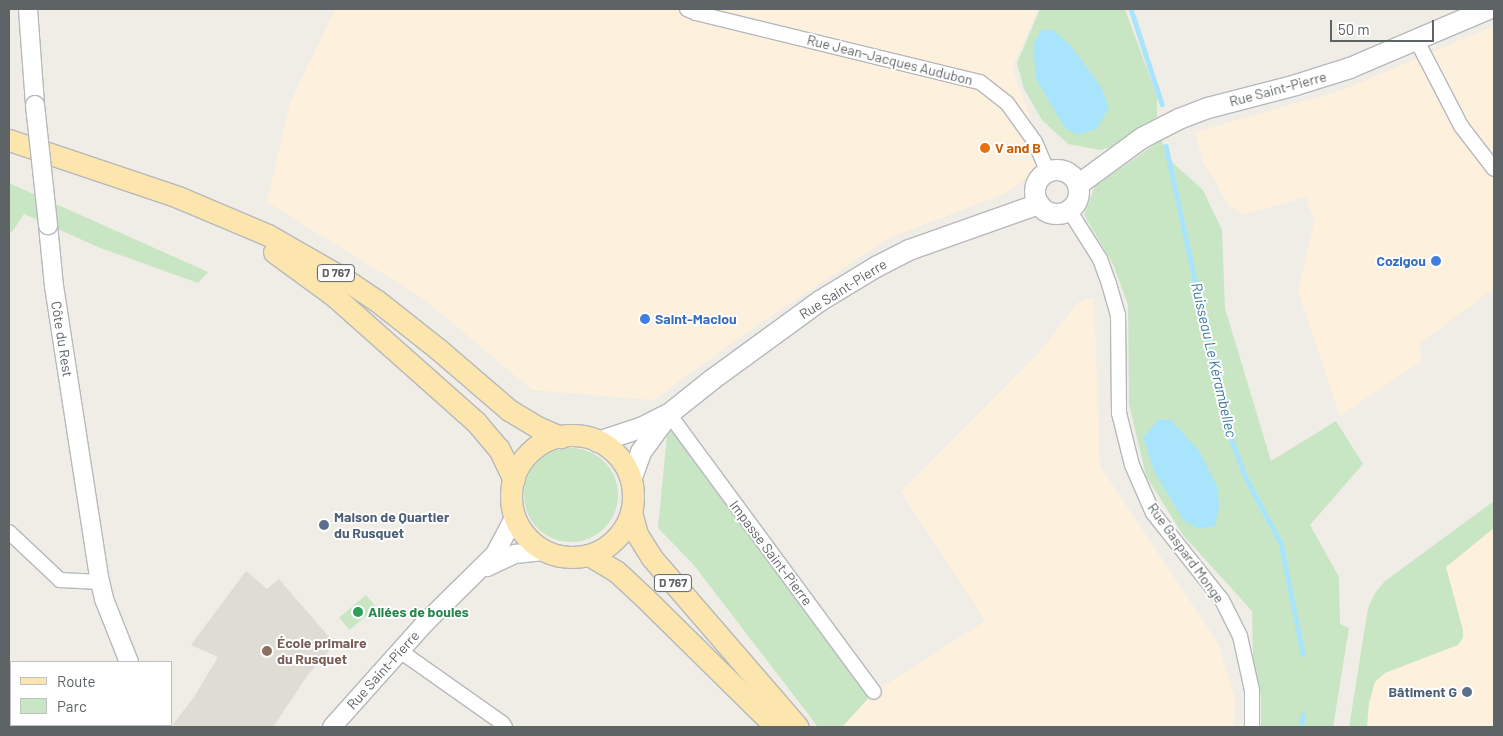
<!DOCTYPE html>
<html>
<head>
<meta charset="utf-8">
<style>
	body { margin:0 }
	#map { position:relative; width:1503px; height:736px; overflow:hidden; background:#f0ece6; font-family:Barlow,sans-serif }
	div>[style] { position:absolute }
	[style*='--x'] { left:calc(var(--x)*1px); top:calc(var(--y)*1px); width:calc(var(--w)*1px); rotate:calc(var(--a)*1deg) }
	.commercial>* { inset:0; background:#fdf1de }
	.education>* { inset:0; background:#dfdcd4 }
	.green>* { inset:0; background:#c9e6c4; transform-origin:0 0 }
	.round { border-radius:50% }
	.water>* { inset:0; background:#a9e4fd }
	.stream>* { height:4.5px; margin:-2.25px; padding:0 2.25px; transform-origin:2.25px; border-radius:2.25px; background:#a9e4fd }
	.roads { filter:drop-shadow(1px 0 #b6b9bc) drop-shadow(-1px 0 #b6b9bc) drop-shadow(0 1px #b6b9bc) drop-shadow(0 -1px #b6b9bc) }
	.minor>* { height:14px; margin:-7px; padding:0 7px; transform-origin:7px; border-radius:7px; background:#fff }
	.tertiary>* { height:18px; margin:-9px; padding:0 9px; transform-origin:9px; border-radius:9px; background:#fff }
	.secondary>* { height:20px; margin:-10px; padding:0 10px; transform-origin:10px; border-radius:10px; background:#fff }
	.secondary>.ring { margin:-10px; padding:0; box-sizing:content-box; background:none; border:20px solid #fff; border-radius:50% }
	.primary>* { height:21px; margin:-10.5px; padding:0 10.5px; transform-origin:10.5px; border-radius:10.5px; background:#fde5ae }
	.primary>.ring { margin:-10.5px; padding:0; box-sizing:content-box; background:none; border:21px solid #fde5ae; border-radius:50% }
	.bridges { filter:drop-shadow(1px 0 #b6b9bc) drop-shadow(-1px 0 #b6b9bc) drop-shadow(0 1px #b6b9bc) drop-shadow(0 -1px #b6b9bc) }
	.tertiary-bridge>* { height:18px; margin:-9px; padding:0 9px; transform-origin:9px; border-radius:9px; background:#fff }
	.dots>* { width:14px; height:14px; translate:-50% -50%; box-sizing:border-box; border:2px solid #fff; border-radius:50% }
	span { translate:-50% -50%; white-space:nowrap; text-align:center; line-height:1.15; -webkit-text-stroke:4px #fff; paint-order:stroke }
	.shield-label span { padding:1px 4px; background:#fff; border:1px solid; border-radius:4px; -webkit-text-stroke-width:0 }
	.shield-label { font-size:12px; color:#5e6366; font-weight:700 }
	.street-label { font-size:14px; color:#5e6366 }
	.food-label { font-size:14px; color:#c56008; font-weight:700 }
	.left { translate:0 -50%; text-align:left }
	.shop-label { font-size:14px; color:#366cbe; font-weight:700 }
	.right { translate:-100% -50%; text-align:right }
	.service-label { font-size:14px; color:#4e5e75; font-weight:700 }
	.leisure-label { font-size:14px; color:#27864d; font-weight:700 }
	.education-label { font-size:14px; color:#785e54; font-weight:700 }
	.water-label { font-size:15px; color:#3f7b9e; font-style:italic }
	.frame { position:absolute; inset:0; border:10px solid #5e6366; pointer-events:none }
	.legend { position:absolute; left:10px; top:661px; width:162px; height:65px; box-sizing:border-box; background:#fff; border:1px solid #bfc1c2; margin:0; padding:6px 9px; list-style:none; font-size:15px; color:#5e6366 }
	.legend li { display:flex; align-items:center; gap:10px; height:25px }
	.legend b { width:25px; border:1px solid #bfc1c2 }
	.scale { position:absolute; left:1330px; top:20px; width:104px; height:22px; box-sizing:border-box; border:2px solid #5e6366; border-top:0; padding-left:6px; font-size:15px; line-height:18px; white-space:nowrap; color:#5e6366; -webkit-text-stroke:4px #fff; paint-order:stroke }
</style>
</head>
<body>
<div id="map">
	<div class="commercial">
		<div style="clip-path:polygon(335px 9px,1038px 9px,1012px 68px,1047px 163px,1006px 193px,889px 238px,756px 326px,653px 400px,532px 390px,424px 299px,267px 202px,290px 103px)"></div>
		<div style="clip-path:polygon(1494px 26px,1494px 288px,1419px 344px,1422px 361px,1340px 416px,1298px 292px,1314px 222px,1306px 197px,1243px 215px,1229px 205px,1203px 162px,1195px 132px,1343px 90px)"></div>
		<div style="clip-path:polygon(1094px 297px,1100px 466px,1218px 643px,1235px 698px,1234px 727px,842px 727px,874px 692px,985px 621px,901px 492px,1041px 350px,1077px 303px)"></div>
		<div style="clip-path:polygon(1494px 501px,1494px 727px,1349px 727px,1368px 608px,1375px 593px,1385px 581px)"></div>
	</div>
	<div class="education">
		<div style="clip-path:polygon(246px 571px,267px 589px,279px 579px,335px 644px,307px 676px,273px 727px,171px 727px,194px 697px,218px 657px,191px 645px)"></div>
	</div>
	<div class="green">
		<div style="clip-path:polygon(1040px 9px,1125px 9px,1157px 96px,1157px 117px,1115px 146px,1100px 150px,1068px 144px,1042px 120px,1024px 89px,1017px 63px)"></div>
		<div style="clip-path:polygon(1161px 140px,1172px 162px,1203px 190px,1222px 230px,1225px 308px,1271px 461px,1336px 421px,1363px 464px,1310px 525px,1339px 577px,1340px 624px,1349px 628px,1333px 727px,1261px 727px,1261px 697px,1253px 658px,1252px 611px,1183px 535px,1146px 476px,1129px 404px,1128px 305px,1113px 264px,1084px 215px,1095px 186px)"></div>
		<div style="clip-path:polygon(9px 183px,208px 272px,198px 283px,98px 247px,24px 214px,12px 232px,9px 231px)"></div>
		<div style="clip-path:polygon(669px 414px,874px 692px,842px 727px,818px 727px,693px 564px,658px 528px)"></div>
		<div class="round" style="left:524px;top:448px;width:94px;height:94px"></div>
		<div style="clip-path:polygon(1494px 501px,1494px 528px,1446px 567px,1463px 630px,1463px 638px,1458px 645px,1385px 673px,1375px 682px,1369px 703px,1367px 727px,1349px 727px,1368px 608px,1375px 593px,1385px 581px)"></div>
		<div style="left:366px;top:595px;width:16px;height:35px;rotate:50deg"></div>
	</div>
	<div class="water">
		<div style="clip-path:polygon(1041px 30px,1053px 30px,1070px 45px,1101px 87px,1109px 108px,1096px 129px,1078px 135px,1065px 128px,1036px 79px,1033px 45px)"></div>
		<div style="clip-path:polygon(1158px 420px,1171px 420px,1199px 451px,1218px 488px,1219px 508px,1215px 526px,1199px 529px,1183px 520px,1154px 471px,1143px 438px)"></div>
	</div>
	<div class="stream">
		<div style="--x:1131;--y:9;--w:100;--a:71.9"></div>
		<div style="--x:1166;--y:146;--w:289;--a:77.8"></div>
		<div style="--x:1227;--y:428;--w:53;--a:69.2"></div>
		<div style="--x:1246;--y:478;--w:74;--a:61.7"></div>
		<div style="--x:1281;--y:543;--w:113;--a:78.8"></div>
		<div style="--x:1301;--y:727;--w:12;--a:-81"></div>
	</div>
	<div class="roads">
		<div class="minor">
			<div style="--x:687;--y:9;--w:10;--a:24"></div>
			<div style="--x:696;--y:13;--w:292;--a:13.7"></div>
			<div style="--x:980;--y:82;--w:34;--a:38"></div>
			<div style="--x:1007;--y:103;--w:48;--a:54.3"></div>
			<div style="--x:1035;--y:142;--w:34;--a:67"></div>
			<div style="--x:1417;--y:41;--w:96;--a:62.6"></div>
			<div style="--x:1461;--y:126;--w:54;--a:52.5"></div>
			<div style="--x:1069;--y:210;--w:58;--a:57.7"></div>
			<div style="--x:1100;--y:259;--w:27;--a:70"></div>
			<div style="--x:1109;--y:284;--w:32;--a:74"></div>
			<div style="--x:1118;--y:315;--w:98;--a:89.4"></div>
			<div style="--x:1119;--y:413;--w:54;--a:76"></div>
			<div style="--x:1132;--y:465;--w:52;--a:66.4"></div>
			<div style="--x:1153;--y:513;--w:111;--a:51.6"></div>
			<div style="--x:1222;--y:600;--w:40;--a:63.4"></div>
			<div style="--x:1240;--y:636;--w:55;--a:77.5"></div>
			<div style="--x:1252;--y:690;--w:37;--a:90"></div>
			<div style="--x:669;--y:414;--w:345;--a:53.6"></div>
			<div style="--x:9;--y:532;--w:70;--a:43.3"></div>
			<div style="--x:60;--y:580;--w:40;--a:2.9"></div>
			<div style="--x:400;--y:651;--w:125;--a:35.2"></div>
			<div style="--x:502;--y:723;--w:5;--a:53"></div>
		</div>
		<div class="tertiary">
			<div style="--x:28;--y:9;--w:96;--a:85.8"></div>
			<div style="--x:48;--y:225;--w:61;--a:84.4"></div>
			<div style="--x:54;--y:286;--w:294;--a:81.2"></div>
			<div style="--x:99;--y:577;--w:23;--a:77"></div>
			<div style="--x:104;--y:599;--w:68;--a:68.4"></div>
			<div style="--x:487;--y:567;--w:31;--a:-25"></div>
			<div style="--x:515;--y:554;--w:31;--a:-6"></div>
			<div style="--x:152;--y:725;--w:2;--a:63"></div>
			<div style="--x:332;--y:727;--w:140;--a:-48.2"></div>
			<div style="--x:425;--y:623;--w:98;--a:-44.6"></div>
			<div style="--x:495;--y:554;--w:43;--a:-62.2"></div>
		</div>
		<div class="secondary">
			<div class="ring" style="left:1035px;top:170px;width:24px;height:24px"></div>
			<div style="--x:1078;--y:185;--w:79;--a:-36.3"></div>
			<div style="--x:1142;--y:138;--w:42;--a:-27.2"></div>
			<div style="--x:1179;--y:119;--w:31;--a:-21"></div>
			<div style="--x:1208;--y:108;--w:91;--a:-14.6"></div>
			<div style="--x:1296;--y:85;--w:57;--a:-17.5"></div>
			<div style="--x:1350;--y:68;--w:150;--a:-23.1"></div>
			<div style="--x:598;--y:442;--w:47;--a:-18.4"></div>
			<div style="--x:643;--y:427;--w:25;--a:-27"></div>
			<div style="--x:631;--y:480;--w:30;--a:-70"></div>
			<div style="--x:641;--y:452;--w:47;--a:-53.6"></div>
			<div style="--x:669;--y:414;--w:56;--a:-38.5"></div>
			<div style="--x:713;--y:379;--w:132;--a:-36.1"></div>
			<div style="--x:820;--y:301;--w:66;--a:-31.3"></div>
			<div style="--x:876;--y:267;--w:37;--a:-27"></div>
			<div style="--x:909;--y:250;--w:138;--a:-19.5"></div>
		</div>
		<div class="primary">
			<div style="--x:9;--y:140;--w:178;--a:18.6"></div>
			<div style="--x:178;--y:197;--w:98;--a:22.9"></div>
			<div style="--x:268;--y:235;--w:86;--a:29.8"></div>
			<div style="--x:343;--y:278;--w:40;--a:34"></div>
			<div style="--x:376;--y:300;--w:79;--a:38.3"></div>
			<div style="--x:438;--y:349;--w:94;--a:40.7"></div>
			<div style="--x:509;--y:410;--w:33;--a:31"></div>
			<div style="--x:537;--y:427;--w:26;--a:23"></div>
			<div style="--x:274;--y:252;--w:73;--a:36.1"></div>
			<div style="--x:333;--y:295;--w:191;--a:41.6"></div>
			<div style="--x:476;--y:422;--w:35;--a:50"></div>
			<div style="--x:499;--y:449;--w:34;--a:64"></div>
			<div class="ring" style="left:511px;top:435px;width:101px;height:101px"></div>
			<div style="--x:631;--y:512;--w:23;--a:75"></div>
			<div style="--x:637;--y:534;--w:28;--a:58"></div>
			<div style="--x:652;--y:558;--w:223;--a:49.2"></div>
			<div style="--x:589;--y:555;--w:31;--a:31"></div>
			<div style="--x:616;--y:571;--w:38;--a:43"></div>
			<div style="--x:644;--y:597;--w:185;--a:44.6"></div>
		</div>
	</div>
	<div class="bridges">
		<div class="tertiary-bridge">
			<div style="--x:35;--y:105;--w:121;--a:83.8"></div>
		</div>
	</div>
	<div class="dots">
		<div style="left:985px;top:148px;background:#e8710a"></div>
		<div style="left:1436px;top:261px;background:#3f7fe0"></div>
		<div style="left:645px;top:319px;background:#3f7fe0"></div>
		<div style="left:324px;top:525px;background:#5c6f8a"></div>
		<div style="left:358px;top:612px;background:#2e9e5b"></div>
		<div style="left:267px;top:651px;background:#8d6e63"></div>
		<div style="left:1467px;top:692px;background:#5c6f8a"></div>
	</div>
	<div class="shield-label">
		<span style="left:336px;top:273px">D 767</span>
		<span style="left:673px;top:583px">D 767</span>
	</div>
	<div class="street-label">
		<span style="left:890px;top:60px;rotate:14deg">Rue Jean-Jacques Audubon</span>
		<span style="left:1278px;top:89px;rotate:-15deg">Rue Saint-Pierre</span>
		<span style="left:843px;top:289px;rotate:-32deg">Rue Saint-Pierre</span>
		<span style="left:62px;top:339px;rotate:81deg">Côte du Rest</span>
		<span style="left:771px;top:553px;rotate:53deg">Impasse Saint-Pierre</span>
		<span style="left:1186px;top:553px;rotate:54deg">Rue Gaspard Monge</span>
		<span style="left:383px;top:670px;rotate:-48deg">Rue Saint-Pierre</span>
	</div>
	<div class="food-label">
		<span class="left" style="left:995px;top:148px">V and B</span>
	</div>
	<div class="shop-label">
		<span class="right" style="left:1426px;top:261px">Cozigou</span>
		<span class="left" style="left:655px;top:319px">Saint-Maclou</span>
	</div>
	<div class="service-label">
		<span class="left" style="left:334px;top:525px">Maison de Quartier<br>du Rusquet</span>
		<span class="right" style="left:1457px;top:692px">Bâtiment G</span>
	</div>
	<div class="leisure-label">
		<span class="left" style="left:368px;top:612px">Allées de boules</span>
	</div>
	<div class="education-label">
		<span class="left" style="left:277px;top:651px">École primaire<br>du Rusquet</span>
	</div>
	<div class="water-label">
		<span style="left:1214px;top:360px;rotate:77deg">Ruisseau Le Kérambellec</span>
	</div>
	<div class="frame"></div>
	<ul class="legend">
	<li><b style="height:6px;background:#fde5ae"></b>Route</li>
	<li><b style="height:14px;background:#c9e6c4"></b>Parc</li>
	</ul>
	<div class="scale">50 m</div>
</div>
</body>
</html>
